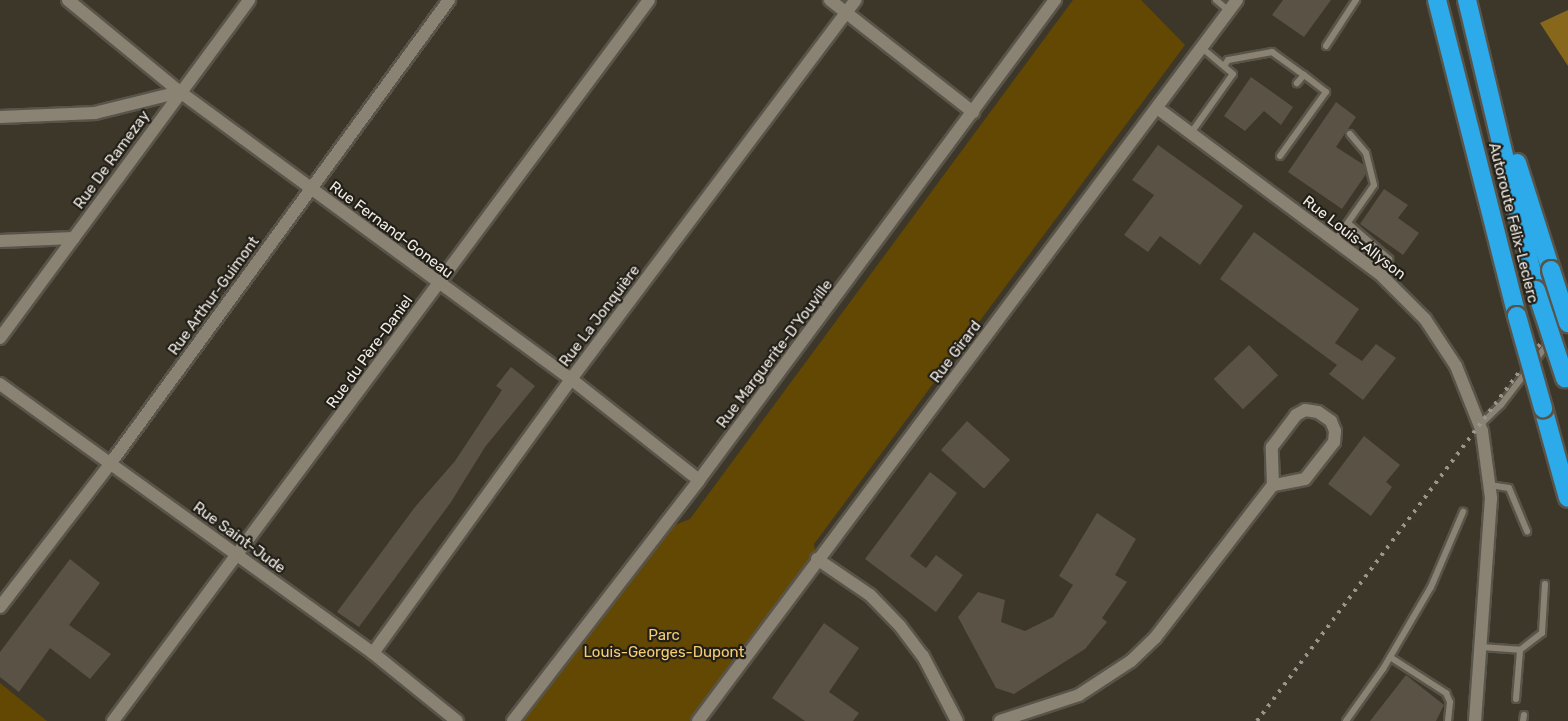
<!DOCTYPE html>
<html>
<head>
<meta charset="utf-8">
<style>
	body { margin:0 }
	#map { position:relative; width:1568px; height:721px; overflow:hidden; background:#3d372a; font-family:Rubik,sans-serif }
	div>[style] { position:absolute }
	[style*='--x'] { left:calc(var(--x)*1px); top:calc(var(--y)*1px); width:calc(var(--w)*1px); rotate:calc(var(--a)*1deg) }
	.green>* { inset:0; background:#624802 }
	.forest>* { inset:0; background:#86671b }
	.building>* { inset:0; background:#595245; transform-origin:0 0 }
	.roads { filter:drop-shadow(2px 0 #595449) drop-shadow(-2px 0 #595449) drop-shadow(0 2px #595449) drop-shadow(0 -2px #595449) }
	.lane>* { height:6px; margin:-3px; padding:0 3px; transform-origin:3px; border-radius:3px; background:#8a8374 }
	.street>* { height:12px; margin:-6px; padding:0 6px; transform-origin:6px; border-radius:6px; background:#8a8374 }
	.highway>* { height:18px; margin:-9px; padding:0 9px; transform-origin:9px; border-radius:9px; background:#2caae9 }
	.rail>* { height:4px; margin-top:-2px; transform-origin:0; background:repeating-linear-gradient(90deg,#9a958a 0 3px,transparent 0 9px) }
	.bridges { filter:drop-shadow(2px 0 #595449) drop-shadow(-2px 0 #595449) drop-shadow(0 2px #595449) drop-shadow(0 -2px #595449) }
	.highway-bridge>* { height:18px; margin:-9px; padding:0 9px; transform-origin:9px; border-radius:9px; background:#2caae9 }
	span { translate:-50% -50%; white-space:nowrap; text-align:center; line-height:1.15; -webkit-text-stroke:4.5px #221f19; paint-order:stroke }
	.street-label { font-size:15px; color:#f0ece4 }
	.park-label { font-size:15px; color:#f8cd70 }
</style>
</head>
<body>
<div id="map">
	<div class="green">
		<div style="clip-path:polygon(1073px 0,1141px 0,1185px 45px,814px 544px,817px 559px,701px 721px,512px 721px,652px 534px,690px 519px)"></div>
		<div style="clip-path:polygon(0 683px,47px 721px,0 721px)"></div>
	</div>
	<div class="forest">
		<div style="clip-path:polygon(1568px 10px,1568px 66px,1540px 23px)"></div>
	</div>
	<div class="building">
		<div style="clip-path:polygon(1283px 0,1331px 0,1304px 37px,1272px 15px)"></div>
		<div style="clip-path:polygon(1251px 77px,1293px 107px,1281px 125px,1264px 111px,1245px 131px,1224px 116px)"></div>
		<div style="clip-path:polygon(1336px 102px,1356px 117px,1336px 147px,1364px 165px,1366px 174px,1342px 209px,1288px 172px)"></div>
		<div style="clip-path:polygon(1158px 145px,1243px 206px,1200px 265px,1160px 236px,1148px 252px,1124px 235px,1154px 195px,1132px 180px)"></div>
		<div style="clip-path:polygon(1384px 189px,1408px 205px,1398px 218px,1419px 233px,1403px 255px,1360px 224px)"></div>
		<div style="clip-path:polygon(1254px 232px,1359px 309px,1335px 343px,1362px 361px,1376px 344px,1396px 358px,1363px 400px,1329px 374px,1337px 365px,1220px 279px)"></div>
		<div style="left:1249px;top:345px;width:42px;height:49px;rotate:46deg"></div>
		<div style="clip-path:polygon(511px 367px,535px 386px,485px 447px,451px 502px,359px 627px,337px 612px,415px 507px,455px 461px,502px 390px,496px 386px)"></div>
		<div style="left:967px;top:421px;width:58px;height:39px;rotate:42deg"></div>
		<div style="clip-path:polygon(1364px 436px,1400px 465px,1386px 482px,1392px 487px,1371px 516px,1328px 484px)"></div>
		<div style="clip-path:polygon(930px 472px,957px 493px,910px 556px,926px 568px,936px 555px,963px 575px,936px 612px,865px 559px)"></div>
		<div style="clip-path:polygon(1097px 513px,1136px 539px,1115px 575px,1127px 582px,1102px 618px,1107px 622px,1085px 649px,1014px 694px,996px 688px,958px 617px,978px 592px,1005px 600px,1001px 622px,1025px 631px,1053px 617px,1073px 585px,1059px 576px)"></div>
		<div style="clip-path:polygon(70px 559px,100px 583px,69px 625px,111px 654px,90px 679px,50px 648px,19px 692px,0 677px,0 652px)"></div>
		<div style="clip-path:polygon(824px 623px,859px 648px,829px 692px,859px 713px,853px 721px,805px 721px,772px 698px)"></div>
		<div style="clip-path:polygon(1406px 675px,1444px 705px,1436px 721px,1370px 721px)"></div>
	</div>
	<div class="roads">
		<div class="lane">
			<div style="--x:1216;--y:0;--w:17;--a:40"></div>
			<div style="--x:1326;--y:46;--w:55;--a:-56.9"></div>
			<div style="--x:1224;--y:66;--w:7;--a:-56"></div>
			<div style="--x:1228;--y:60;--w:45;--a:-10.3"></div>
			<div style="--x:1272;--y:52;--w:39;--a:36"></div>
			<div style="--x:1304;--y:75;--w:11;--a:131"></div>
			<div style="--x:1191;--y:133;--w:72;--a:-54.6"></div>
			<div style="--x:1233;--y:74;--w:40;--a:-140"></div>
			<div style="--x:1280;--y:156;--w:79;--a:-54.3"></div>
			<div style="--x:1326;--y:92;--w:28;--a:-142"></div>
			<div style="--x:1348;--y:223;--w:55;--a:41.3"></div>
			<div style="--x:1389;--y:259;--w:17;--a:126"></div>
			<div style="--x:1335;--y:241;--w:68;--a:-55.1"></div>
			<div style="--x:1374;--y:185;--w:33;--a:-104"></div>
			<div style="--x:1366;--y:153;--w:25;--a:-130"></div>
			<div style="--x:1480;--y:425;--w:29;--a:-44"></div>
			<div style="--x:1501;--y:405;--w:103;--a:-52.5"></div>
			<div style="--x:1490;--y:485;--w:19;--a:9"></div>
			<div style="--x:1509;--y:488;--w:47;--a:67.3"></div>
			<div style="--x:1481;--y:647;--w:39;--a:4"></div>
			<div style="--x:1520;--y:650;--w:28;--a:-38"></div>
			<div style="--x:1542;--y:633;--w:49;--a:-86.5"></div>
			<div style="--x:1390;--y:657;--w:67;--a:32.7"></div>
			<div style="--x:1446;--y:693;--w:10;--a:66"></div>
			<div style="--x:1450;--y:702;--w:19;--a:96"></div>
			<div style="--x:1516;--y:699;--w:49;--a:-85.3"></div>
			<div style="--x:1346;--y:721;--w:64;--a:-54.6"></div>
			<div style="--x:1383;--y:669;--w:95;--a:-59.7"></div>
			<div style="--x:1431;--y:587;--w:82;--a:-66.9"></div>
			<div style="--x:1523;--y:721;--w:6;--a:-81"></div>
		</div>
		<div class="street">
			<div style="--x:68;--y:0;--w:145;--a:39.4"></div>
			<div style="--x:180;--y:92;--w:485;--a:36.3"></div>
			<div style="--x:571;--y:379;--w:163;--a:38.3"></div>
			<div style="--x:830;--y:0;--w:182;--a:38.1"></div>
			<div style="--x:1157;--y:108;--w:281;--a:36.7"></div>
			<div style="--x:1382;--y:276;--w:61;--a:45"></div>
			<div style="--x:1425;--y:319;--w:56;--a:56.6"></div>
			<div style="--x:1456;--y:366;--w:70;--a:68.2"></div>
			<div style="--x:1482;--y:431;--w:68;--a:82.3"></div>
			<div style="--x:1491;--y:498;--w:224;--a:94.1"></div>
			<div style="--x:0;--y:117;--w:95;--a:-2.4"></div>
			<div style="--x:95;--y:113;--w:88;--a:-13.9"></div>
			<div style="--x:0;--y:241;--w:74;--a:-2.3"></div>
			<div style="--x:0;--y:338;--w:420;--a:-53.6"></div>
			<div style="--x:0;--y:384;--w:460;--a:35.8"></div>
			<div style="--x:373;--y:653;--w:108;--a:39"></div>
			<div style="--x:1305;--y:410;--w:13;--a:9"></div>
			<div style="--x:1318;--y:412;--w:16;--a:35"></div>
			<div style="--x:1331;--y:421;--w:11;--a:68"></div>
			<div style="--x:1335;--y:431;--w:11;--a:95"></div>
			<div style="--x:1334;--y:442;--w:47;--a:128.1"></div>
			<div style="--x:1305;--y:479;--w:33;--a:169"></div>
			<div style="--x:1273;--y:485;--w:38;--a:-92"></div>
			<div style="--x:1272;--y:447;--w:40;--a:-53"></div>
			<div style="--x:1296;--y:415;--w:10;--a:-29"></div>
			<div style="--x:817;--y:559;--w:64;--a:34.2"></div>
			<div style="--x:870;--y:595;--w:43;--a:45.9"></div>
			<div style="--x:900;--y:626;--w:38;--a:53"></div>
			<div style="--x:923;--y:656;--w:73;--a:62.4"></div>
			<div style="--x:0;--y:607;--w:180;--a:-52.4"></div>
			<div style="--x:110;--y:464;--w:575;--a:-53.85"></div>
			<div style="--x:373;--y:653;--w:338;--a:-54.1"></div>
			<div style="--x:571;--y:379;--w:474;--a:-53.1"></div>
			<div style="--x:113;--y:721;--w:898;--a:-53.37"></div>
			<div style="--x:513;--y:721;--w:304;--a:-52.3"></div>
			<div style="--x:699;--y:480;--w:598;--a:-53.44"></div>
			<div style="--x:698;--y:721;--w:900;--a:-53.22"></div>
			<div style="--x:1000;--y:721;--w:83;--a:-18.2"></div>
			<div style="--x:1079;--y:695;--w:62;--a:-33.2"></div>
			<div style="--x:1131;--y:661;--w:33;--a:-44"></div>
			<div style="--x:1155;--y:638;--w:193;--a:-52.4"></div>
		</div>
		<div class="highway">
			<div style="--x:1437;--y:0;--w:326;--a:75.8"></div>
			<div style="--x:1467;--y:0;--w:298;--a:76.6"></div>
			<div style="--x:1517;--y:163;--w:112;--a:72.4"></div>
			<div style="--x:1543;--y:408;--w:93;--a:74.5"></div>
		</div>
	</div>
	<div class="rail">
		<div style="--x:1257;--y:721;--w:518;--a:-53.09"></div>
	</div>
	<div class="bridges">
		<div class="highway-bridge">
			<div style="--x:1551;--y:270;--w:56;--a:72.2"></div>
			<div style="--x:1536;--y:290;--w:93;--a:71.8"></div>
			<div style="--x:1517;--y:316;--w:96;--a:74.2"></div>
		</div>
	</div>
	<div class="street-label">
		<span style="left:112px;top:160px;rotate:-54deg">Rue De Ramezay</span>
		<span style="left:1513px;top:223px;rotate:76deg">Autoroute Félix-Leclerc</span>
		<span style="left:391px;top:230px;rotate:37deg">Rue Fernand-Goneau</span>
		<span style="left:1354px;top:238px;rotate:38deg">Rue Louis-Allyson</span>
		<span style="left:214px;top:296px;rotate:-54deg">Rue Arthur-Guimont</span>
		<span style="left:600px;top:316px;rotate:-53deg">Rue La Jonquière</span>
		<span style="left:370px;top:352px;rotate:-54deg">Rue du Père-Daniel</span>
		<span style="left:956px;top:352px;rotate:-53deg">Rue Girard</span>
		<span style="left:775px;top:354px;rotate:-53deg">Rue Marguerite-D'Youville</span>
		<span style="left:239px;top:538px;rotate:36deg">Rue Saint-Jude</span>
	</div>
	<div class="park-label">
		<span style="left:664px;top:644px">Parc<br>Louis-Georges-Dupont</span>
	</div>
</div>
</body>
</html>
